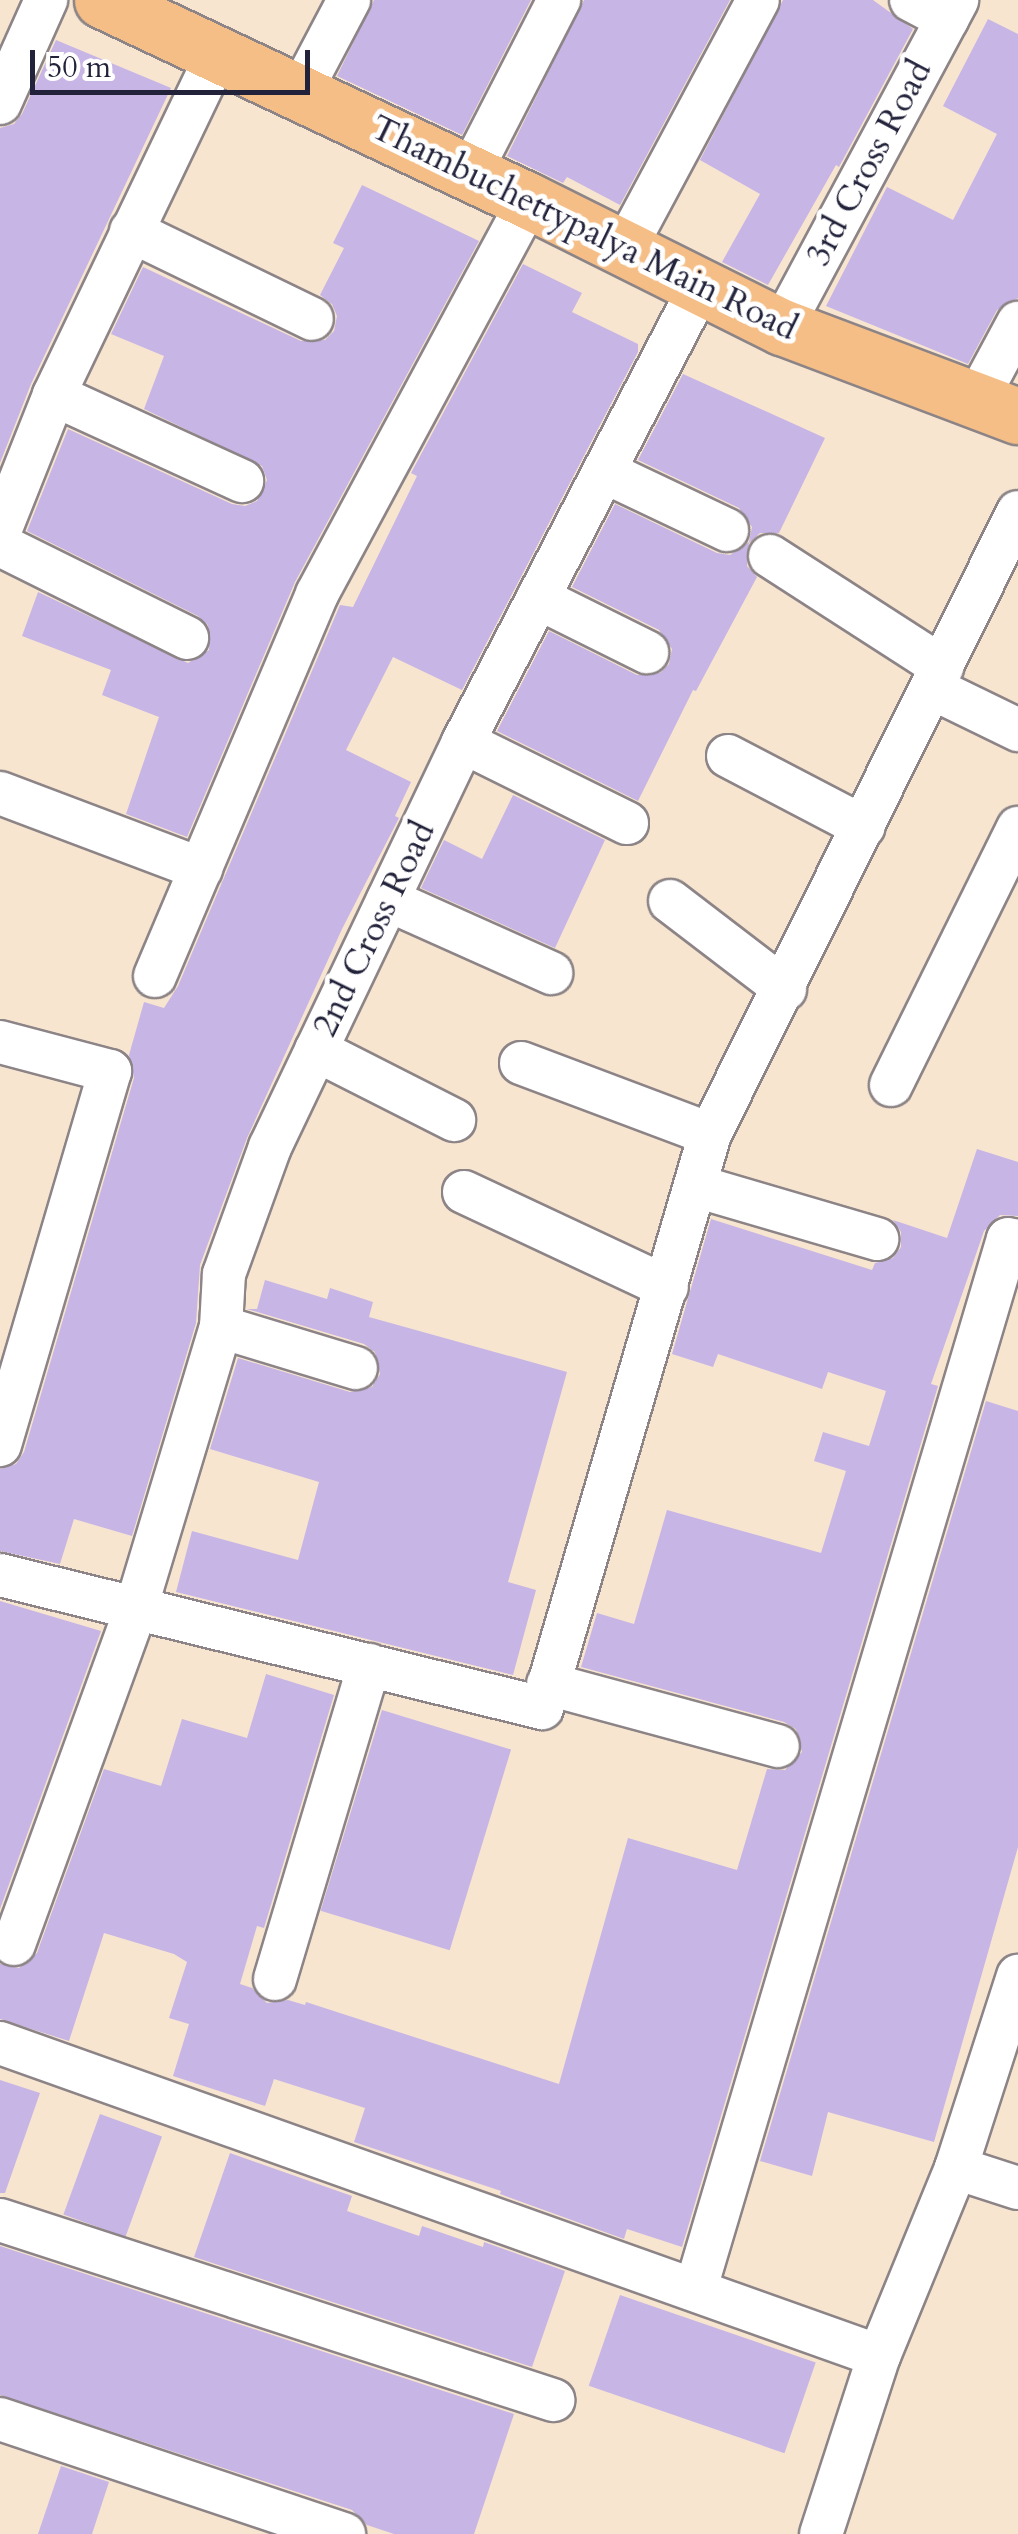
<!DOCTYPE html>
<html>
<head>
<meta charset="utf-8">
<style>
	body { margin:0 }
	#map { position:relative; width:1018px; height:2534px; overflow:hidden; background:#f7e5d0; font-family:Cardo,serif }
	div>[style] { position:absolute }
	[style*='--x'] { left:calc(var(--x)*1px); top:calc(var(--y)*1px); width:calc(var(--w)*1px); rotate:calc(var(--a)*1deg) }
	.building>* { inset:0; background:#c7b5e6; transform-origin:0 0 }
	.roads { filter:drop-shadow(2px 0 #8c8486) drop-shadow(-2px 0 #8c8486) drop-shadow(0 2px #8c8486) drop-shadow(0 -2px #8c8486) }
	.minor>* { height:42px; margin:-21px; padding:0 21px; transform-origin:21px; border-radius:21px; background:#fff }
	.major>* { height:55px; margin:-27.5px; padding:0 27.5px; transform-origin:27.5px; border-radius:27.5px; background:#f6be87 }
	span { translate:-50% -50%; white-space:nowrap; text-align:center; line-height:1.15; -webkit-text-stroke:10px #fff; paint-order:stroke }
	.street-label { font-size:35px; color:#22223b }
	.scale { position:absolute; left:30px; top:50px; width:280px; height:45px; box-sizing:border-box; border:5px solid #22223b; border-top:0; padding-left:12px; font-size:30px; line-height:35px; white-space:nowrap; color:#22223b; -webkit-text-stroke:8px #fff; paint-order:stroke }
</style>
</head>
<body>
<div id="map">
	<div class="building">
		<div style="clip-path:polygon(374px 0,531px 0,462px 135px,337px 76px)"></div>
		<div style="clip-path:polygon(584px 0,730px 0,620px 205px,567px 177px,563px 183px,507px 156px)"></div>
		<div style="clip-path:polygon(783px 0,873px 0,913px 29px,839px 167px,836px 165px,768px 285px,722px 262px,760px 194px,700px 160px)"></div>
		<div style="clip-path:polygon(988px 19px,1018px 34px,1018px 298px,997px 310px,968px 364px,826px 306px,887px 187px,953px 220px,997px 134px,943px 106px)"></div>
		<div style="clip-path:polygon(56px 40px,171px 88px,31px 384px,0 463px,0 128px,14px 124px,22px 114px)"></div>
		<div style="clip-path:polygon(362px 185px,479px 241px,295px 582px,187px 837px,126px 814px,159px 717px,102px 695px,111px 670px,22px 636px,38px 592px,188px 663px,209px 650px,208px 625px,198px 616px,27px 531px,68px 429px,232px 504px,245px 506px,257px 501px,267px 480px,262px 466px,144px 409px,164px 356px,111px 334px,143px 267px,301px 341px,325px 340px,334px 331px,337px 316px,332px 304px,320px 295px,344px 248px,333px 243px)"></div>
		<div style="clip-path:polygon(523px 264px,582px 293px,572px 312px,638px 344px,638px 352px,462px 690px,393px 657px,346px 750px,411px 782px,395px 816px,399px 818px,342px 929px,247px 1138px,200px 1265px,196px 1323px,132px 1536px,74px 1519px,60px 1564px,0 1551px,0 1469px,16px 1464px,24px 1452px,134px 1078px,129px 1055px,144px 1002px,164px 1008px,178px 986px,340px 605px,353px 607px,417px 476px,411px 473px)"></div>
		<div style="clip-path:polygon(683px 374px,825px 438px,779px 533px,760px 533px,749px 543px,747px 566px,757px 577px,696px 691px,693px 690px,638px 801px,497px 731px,549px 631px,637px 675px,660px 673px,669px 664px,672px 649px,659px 630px,572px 587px,615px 504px,717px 553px,730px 555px,749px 542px,752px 527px,739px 508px,638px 460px)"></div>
		<div style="clip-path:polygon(513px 795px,605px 840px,555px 948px,421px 888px,444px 840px,482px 859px)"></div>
		<div style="clip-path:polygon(977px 1149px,1018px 1162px,1018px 1216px,1000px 1215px,984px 1231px,931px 1384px,938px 1386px,682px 2247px,627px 2229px,624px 2239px,500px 2194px,501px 2191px,354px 2142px,365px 2108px,274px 2079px,265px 2106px,173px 2076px,189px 2024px,169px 2018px,187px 1962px,174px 1954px,104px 1933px,69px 2041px,0 2019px,0 1964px,19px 1968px,37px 1953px,104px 1769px,161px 1786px,182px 1719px,247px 1738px,266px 1674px,334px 1695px,264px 1928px,257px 1926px,240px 1984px,252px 1988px,267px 2003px,288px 2000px,305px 2005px,306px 2002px,559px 2084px,628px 1838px,737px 1870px,767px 1769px,785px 1770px,802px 1752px,796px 1729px,784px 1722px,581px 1667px,597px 1613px,634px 1624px,667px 1510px,821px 1553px,846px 1471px,814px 1461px,823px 1432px,869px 1446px,886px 1391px,828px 1372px,822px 1389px,718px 1354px,713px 1367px,672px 1354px,711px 1219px,872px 1270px,875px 1263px,893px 1258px,901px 1247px,901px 1232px,893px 1220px,947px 1238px)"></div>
		<div style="clip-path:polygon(265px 1280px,327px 1299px,330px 1288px,373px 1302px,369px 1317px,567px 1372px,508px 1582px,536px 1590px,513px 1675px,176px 1592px,192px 1531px,298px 1560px,319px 1482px,210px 1449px,238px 1358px,350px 1392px,372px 1387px,380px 1374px,375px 1352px,364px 1344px,247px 1309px,257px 1309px)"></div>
		<div style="clip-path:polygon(986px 1401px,1018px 1411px,1018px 1847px,934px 2142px,828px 2112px,812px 2176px,760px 2161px)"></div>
		<div style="clip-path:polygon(0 1601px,101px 1631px,0 1909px)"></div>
		<div style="left:382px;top:1710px;width:135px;height:210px;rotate:17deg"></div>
		<div style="clip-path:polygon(0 2080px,40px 2093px,5px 2193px,0 2193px)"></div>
		<div style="left:100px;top:2114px;width:66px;height:107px;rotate:20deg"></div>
		<div style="clip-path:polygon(230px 2153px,352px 2196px,347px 2211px,419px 2236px,422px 2226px,483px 2247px,484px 2242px,565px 2271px,532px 2367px,194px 2257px)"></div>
		<div style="clip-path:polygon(0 2246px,514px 2414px,474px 2534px,394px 2534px,367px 2525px,352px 2510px,0 2395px)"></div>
		<div style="left:620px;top:2295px;width:207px;height:96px;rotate:19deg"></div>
		<div style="clip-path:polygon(61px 2466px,109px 2482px,92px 2534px,38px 2534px)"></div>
	</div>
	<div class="roads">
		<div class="minor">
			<div style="--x:911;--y:0;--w:41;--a:27.8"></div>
			<div style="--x:301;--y:91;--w:103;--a:-62.2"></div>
			<div style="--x:0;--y:103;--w:113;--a:-65.9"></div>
			<div style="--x:470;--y:173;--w:195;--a:-62.8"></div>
			<div style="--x:131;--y:231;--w:201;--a:25.9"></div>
			<div style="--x:625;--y:248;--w:281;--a:-61.8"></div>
			<div style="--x:782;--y:327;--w:371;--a:-61.8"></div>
			<div style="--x:54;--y:395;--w:207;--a:24.6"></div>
			<div style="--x:976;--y:401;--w:89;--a:-61.7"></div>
			<div style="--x:607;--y:473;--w:133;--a:25.4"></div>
			<div style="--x:0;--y:531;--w:146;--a:-68.3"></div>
			<div style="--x:54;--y:395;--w:377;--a:-64.4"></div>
			<div style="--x:0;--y:545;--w:209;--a:26.4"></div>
			<div style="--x:770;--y:556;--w:205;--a:32.8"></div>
			<div style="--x:538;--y:598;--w:122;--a:26.4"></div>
			<div style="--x:932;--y:688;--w:96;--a:26"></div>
			<div style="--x:463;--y:742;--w:183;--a:26.3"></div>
			<div style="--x:728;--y:756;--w:153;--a:27.6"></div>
			<div style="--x:0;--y:793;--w:215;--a:20.7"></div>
			<div style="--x:388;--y:900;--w:179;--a:24.1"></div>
			<div style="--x:670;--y:901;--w:145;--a:37.4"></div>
			<div style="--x:155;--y:976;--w:415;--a:-67"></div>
			<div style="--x:317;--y:594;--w:447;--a:-61.7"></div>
			<div style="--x:0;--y:1042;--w:114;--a:14.8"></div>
			<div style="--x:110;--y:1071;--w:390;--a:106.4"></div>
			<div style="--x:316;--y:1050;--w:155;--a:26.9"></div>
			<div style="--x:521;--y:1063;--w:202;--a:20.6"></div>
			<div style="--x:891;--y:1085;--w:287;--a:-63.7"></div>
			<div style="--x:696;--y:1186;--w:189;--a:16.3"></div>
			<div style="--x:464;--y:1192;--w:224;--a:25.1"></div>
			<div style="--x:221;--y:1327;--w:141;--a:16.9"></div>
			<div style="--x:0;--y:1575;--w:558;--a:13.79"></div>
			<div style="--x:542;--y:1708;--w:598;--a:-73.69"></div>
			<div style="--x:710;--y:1134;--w:694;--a:-63.66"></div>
			<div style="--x:548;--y:1684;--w:238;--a:15.1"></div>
			<div style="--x:14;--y:1944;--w:357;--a:-70"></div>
			<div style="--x:136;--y:1608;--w:294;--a:-73.2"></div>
			<div style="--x:221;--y:1327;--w:53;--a:-86.8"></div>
			<div style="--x:224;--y:1274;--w:135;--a:-70.1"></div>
			<div style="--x:270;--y:1147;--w:449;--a:-64.5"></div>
			<div style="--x:463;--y:742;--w:515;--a:-62.49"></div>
			<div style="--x:275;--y:1979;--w:328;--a:-73.3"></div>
			<div style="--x:0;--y:2043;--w:933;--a:19.6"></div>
			<div style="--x:956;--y:2168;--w:202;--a:-72.1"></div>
			<div style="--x:0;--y:2220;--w:582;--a:18.03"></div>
			<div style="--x:696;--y:2288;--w:1094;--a:-73.44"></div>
			<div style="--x:1008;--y:1239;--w:10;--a:11"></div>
			<div style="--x:0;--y:2419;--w:363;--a:18.5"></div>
			<div style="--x:821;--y:2534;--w:187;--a:-72"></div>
			<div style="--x:879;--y:2356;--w:203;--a:-67.7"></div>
			<div style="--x:956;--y:2168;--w:65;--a:17.9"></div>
		</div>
		<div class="major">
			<div style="--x:102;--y:0;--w:472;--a:25.2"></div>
			<div style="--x:529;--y:201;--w:283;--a:26.5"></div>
			<div style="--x:782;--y:327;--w:252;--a:20.7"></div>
		</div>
	</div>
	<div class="street-label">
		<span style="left:869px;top:163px;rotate:-62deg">3rd Cross Road</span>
		<span style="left:584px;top:228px;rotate:26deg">Thambuchettypalya Main Road</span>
		<span style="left:374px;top:929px;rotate:-64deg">2nd Cross Road</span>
	</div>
	<div class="scale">50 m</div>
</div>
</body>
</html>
